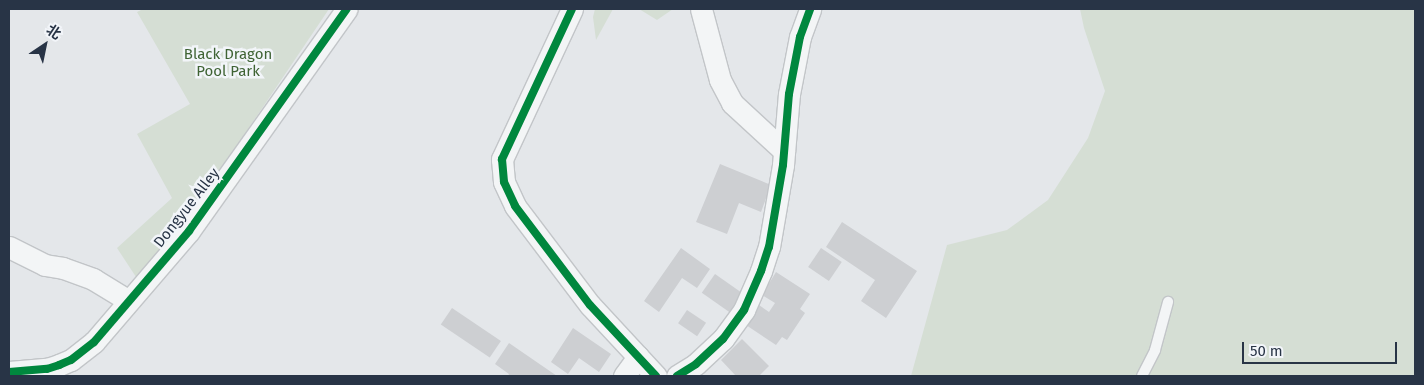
<!DOCTYPE html>
<html>
<head>
<meta charset="utf-8">
<style>
	body { margin:0 }
	#map { position:relative; width:1424px; height:385px; overflow:hidden; background:#e4e7ea; font-family:"Fira Sans","Noto Sans SC",sans-serif }
	div>[style] { position:absolute }
	[style*='--x'] { left:calc(var(--x)*1px); top:calc(var(--y)*1px); width:calc(var(--w)*1px); rotate:calc(var(--a)*1deg) }
	.green>* { inset:0; background:#d5ded4 }
	.building>* { inset:0; background:#cdcfd2; transform-origin:0 0 }
	.roads { filter:drop-shadow(1px 0 #c2c5c8) drop-shadow(-1px 0 #c2c5c8) drop-shadow(0 1px #c2c5c8) drop-shadow(0 -1px #c2c5c8) }
	.service>* { height:10px; margin:-5px; padding:0 5px; transform-origin:5px; border-radius:5px; background:#f3f5f6 }
	.minor>* { height:21px; margin:-10.5px; padding:0 10.5px; transform-origin:10.5px; border-radius:10.5px; background:#f3f5f6 }
	.cycleway>* { height:8px; margin:-4px; padding:0 4px; transform-origin:4px; border-radius:4px; background:#00873e }
	span { translate:-50% -50%; white-space:nowrap; text-align:center; line-height:1.15; -webkit-text-stroke:5px #f2f5f9; paint-order:stroke }
	.park-label { font-size:15px; color:#3f6334 }
	.street-label { font-size:15px; color:#283446 }
	.frame { position:absolute; inset:0; border:10px solid #283446; pointer-events:none }
	.north { position:absolute; left:20px; top:20px; width:50px; height:50px; -webkit-text-stroke:4px #f2f5f9; paint-order:stroke; rotate:34deg; font-size:14px; font-weight:700; line-height:20px; text-align:center; color:#283446 }
	.north::after { content:''; display:block; margin:auto; width:18px; height:22px; background:#283446; clip-path:polygon(50% 0,100% 100%,50% 72%,0 100%) }
	.scale { position:absolute; left:1242px; top:342px; width:155px; height:22px; box-sizing:border-box; border:2px solid #283446; border-top:0; padding-left:6px; font-size:15px; line-height:18px; white-space:nowrap; color:#283446; -webkit-text-stroke:4px #f2f5f9; paint-order:stroke }
</style>
</head>
<body>
<div id="map">
	<div class="green">
		<div style="clip-path:polygon(143px 9px,329px 9px,176px 236px,138px 280px,117px 248px,172px 198px,137px 134px,190px 104px,137px 12px)"></div>
		<div style="clip-path:polygon(595px 9px,613px 9px,596px 40px,593px 17px)"></div>
		<div style="clip-path:polygon(639px 9px,673px 9px,657px 20px)"></div>
		<div style="clip-path:polygon(1080px 9px,1415px 9px,1415px 376px,911px 376px,947px 245px,1007px 230px,1048px 200px,1088px 138px,1105px 91px,1084px 28px)"></div>
	</div>
	<div class="building">
		<div style="clip-path:polygon(720px 164px,771px 185px,761px 212px,739px 203px,727px 234px,696px 222px)"></div>
		<div style="clip-path:polygon(842px 222px,917px 271px,886px 318px,861px 301px,875px 280px,826px 247px)"></div>
		<div style="clip-path:polygon(681px 248px,710px 269px,697px 288px,682px 278px,659px 312px,644px 301px)"></div>
		<div style="left:821px;top:248px;width:25px;height:23px;rotate:34deg"></div>
		<div style="clip-path:polygon(776px 272px,810px 294px,800px 309px,805px 313px,787px 340px,782px 337px,776px 345px,743px 323px,756px 303px,769px 312px,775px 303px,762px 295px)"></div>
		<div style="left:715px;top:274px;width:37px;height:23px;rotate:35deg"></div>
		<div style="left:452px;top:308px;width:59px;height:20px;rotate:34deg"></div>
		<div style="left:687px;top:310px;width:23px;height:16px;rotate:34deg"></div>
		<div style="clip-path:polygon(573px 328px,611px 354px,599px 372px,579px 358px,568px 374px,551px 362px)"></div>
		<div style="clip-path:polygon(742px 339px,769px 366px,759px 376px,736px 376px,721px 360px)"></div>
		<div style="clip-path:polygon(509px 343px,557px 376px,508px 376px,509px 374px,495px 364px)"></div>
	</div>
	<div class="roads">
		<div class="service">
			<div style="--x:1142;--y:376;--w:29;--a:-63"></div>
			<div style="--x:1155;--y:350;--w:50;--a:-74.8"></div>
		</div>
		<div class="minor">
			<div style="--x:572;--y:9;--w:166;--a:115"></div>
			<div style="--x:502;--y:159;--w:23;--a:85"></div>
			<div style="--x:504;--y:182;--w:26;--a:65"></div>
			<div style="--x:515;--y:206;--w:124;--a:52.9"></div>
			<div style="--x:590;--y:305;--w:97;--a:47.1"></div>
			<div style="--x:701;--y:9;--w:73;--a:75"></div>
			<div style="--x:720;--y:80;--w:26;--a:62"></div>
			<div style="--x:732;--y:103;--w:71;--a:42.7"></div>
			<div style="--x:9;--y:247;--w:40;--a:26.6"></div>
			<div style="--x:45;--y:265;--w:18;--a:9"></div>
			<div style="--x:63;--y:268;--w:32;--a:20"></div>
			<div style="--x:93;--y:279;--w:42;--a:31.4"></div>
			<div style="--x:9;--y:372;--w:38;--a:-5"></div>
			<div style="--x:47;--y:369;--w:13;--a:-18"></div>
			<div style="--x:59;--y:365;--w:13;--a:-23"></div>
			<div style="--x:71;--y:360;--w:29;--a:-38"></div>
			<div style="--x:94;--y:342;--w:146;--a:-49.4"></div>
			<div style="--x:189;--y:231;--w:272;--a:-54.6"></div>
			<div style="--x:624;--y:376;--w:24;--a:-54"></div>
			<div style="--x:677;--y:376;--w:22;--a:-32"></div>
			<div style="--x:696;--y:364;--w:37;--a:-43"></div>
			<div style="--x:723;--y:339;--w:36;--a:-54"></div>
			<div style="--x:744;--y:310;--w:43;--a:-66.4"></div>
			<div style="--x:761;--y:271;--w:25;--a:-72"></div>
			<div style="--x:769;--y:247;--w:83;--a:-80.3"></div>
			<div style="--x:783;--y:165;--w:71;--a:-85.2"></div>
			<div style="--x:789;--y:94;--w:58;--a:-79.1"></div>
			<div style="--x:800;--y:37;--w:30;--a:-70"></div>
		</div>
	</div>
	<div class="cycleway">
		<div style="--x:572;--y:9;--w:166;--a:115"></div>
		<div style="--x:502;--y:159;--w:23;--a:85"></div>
		<div style="--x:504;--y:182;--w:26;--a:65"></div>
		<div style="--x:515;--y:206;--w:124;--a:52.9"></div>
		<div style="--x:590;--y:305;--w:97;--a:47.1"></div>
		<div style="--x:9;--y:372;--w:38;--a:-5"></div>
		<div style="--x:47;--y:369;--w:13;--a:-18"></div>
		<div style="--x:59;--y:365;--w:13;--a:-23"></div>
		<div style="--x:71;--y:360;--w:29;--a:-38"></div>
		<div style="--x:94;--y:342;--w:146;--a:-49.4"></div>
		<div style="--x:189;--y:231;--w:272;--a:-54.6"></div>
		<div style="--x:677;--y:376;--w:22;--a:-32"></div>
		<div style="--x:696;--y:364;--w:37;--a:-43"></div>
		<div style="--x:723;--y:339;--w:36;--a:-54"></div>
		<div style="--x:744;--y:310;--w:43;--a:-66.4"></div>
		<div style="--x:761;--y:271;--w:25;--a:-72"></div>
		<div style="--x:769;--y:247;--w:83;--a:-80.3"></div>
		<div style="--x:783;--y:165;--w:71;--a:-85.2"></div>
		<div style="--x:789;--y:94;--w:58;--a:-79.1"></div>
		<div style="--x:800;--y:37;--w:30;--a:-70"></div>
	</div>
	<div class="park-label">
		<span style="left:228px;top:63px">Black Dragon<br>Pool Park</span>
	</div>
	<div class="street-label">
		<span style="left:187px;top:208px;rotate:-52deg">Dongyue Alley</span>
	</div>
	<div class="frame"></div>
	<div class="north">北</div>
	<div class="scale">50 m</div>
</div>
</body>
</html>
